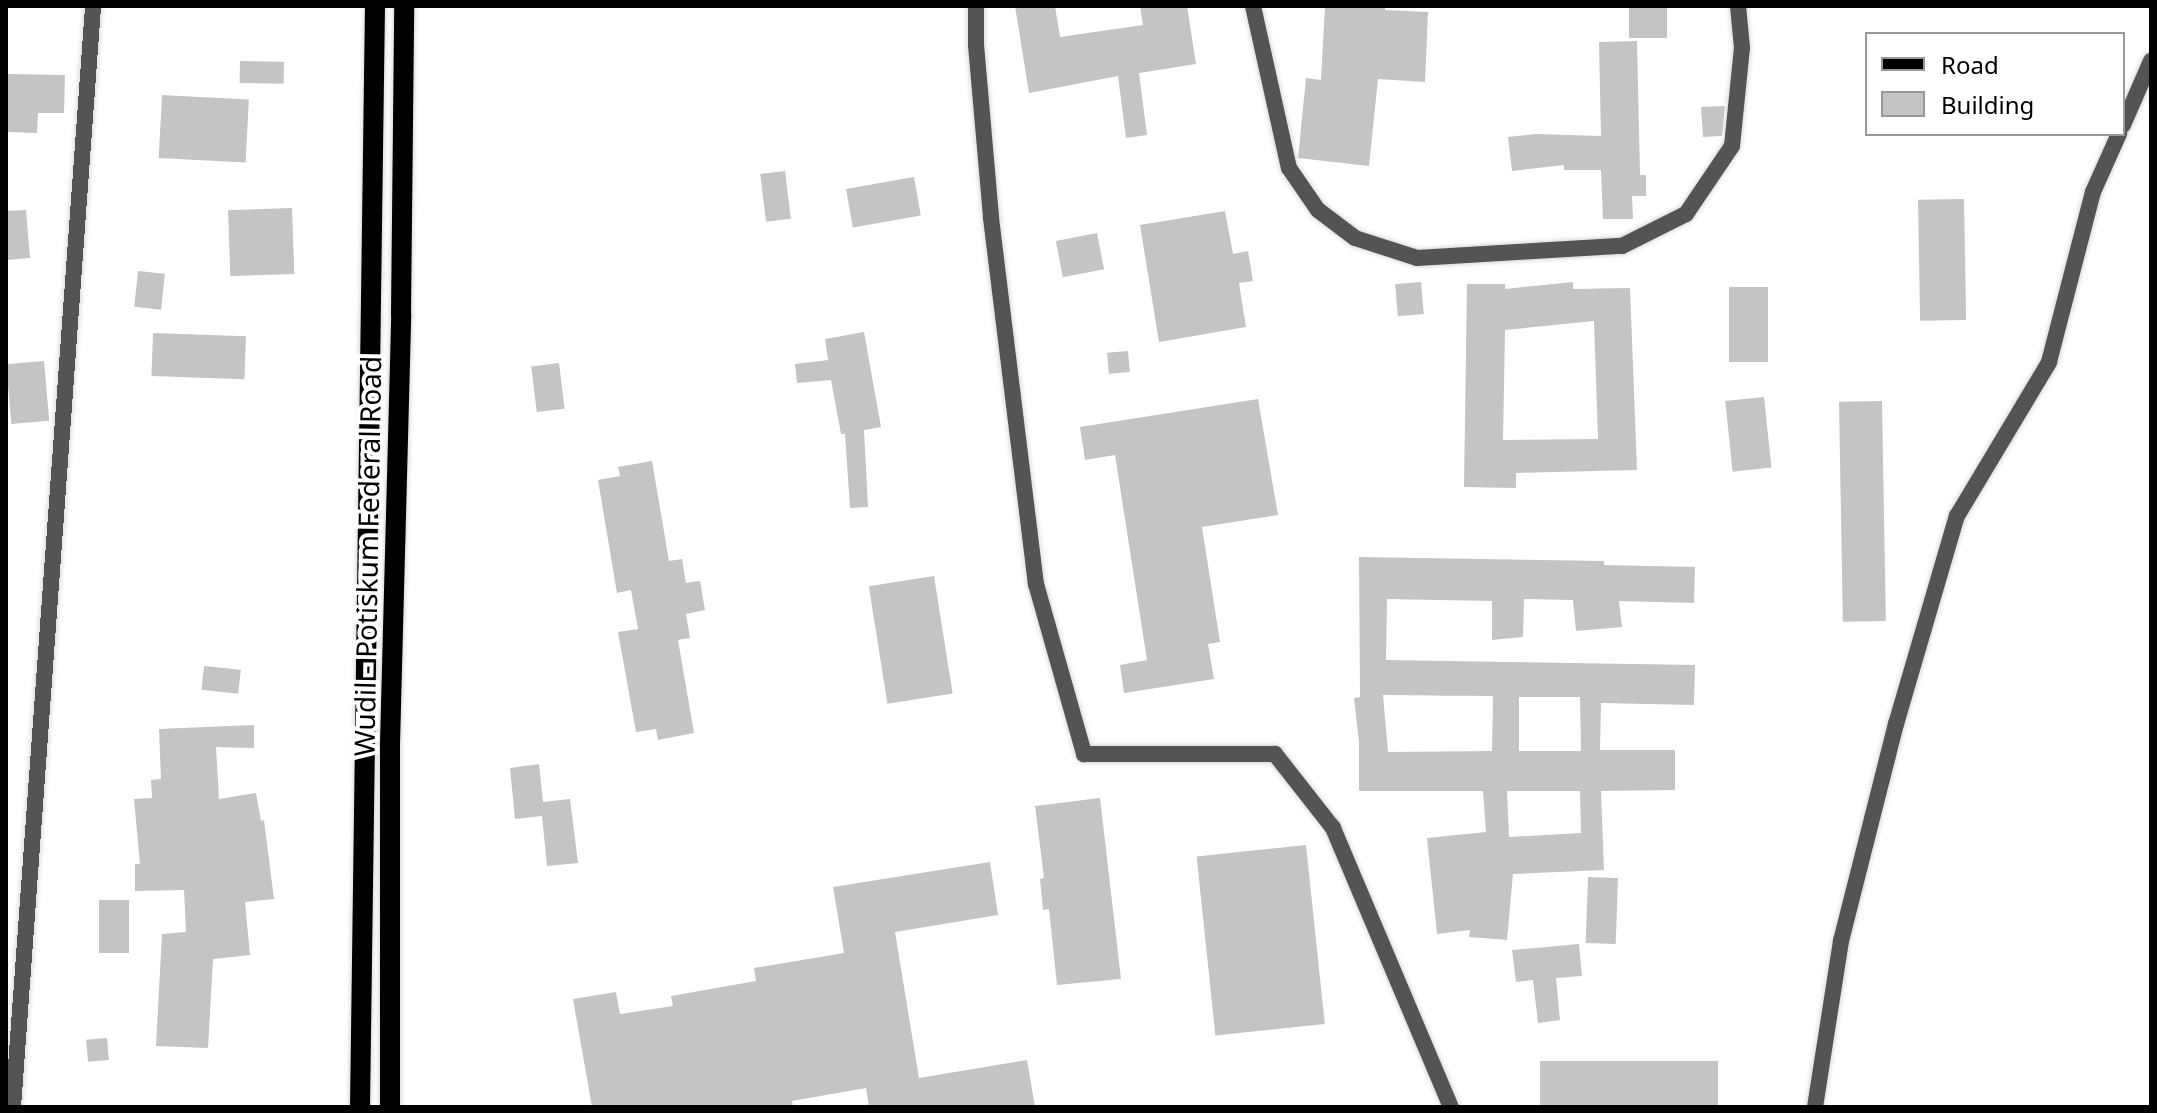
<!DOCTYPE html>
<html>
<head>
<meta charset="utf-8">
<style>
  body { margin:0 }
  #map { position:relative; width:2157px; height:1113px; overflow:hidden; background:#fff; font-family:"Noto Sans",sans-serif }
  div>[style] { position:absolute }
  .building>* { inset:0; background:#c4c4c4; transform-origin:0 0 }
  .roads { filter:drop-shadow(0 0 2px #dbdbdb) drop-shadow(0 0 2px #dbdbdb) }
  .street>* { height:16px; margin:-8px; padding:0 8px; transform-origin:8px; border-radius:8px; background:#545454 }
  .primary>* { height:20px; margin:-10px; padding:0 10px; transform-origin:10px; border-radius:10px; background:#000 }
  span { translate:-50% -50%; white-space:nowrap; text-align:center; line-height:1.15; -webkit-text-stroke:8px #fff; paint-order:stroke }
  .street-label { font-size:28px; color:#000 }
  .frame { position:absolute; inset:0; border:8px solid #000; pointer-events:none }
  .legend { position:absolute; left:1865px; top:32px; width:260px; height:104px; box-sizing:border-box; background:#fff; border:2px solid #999; margin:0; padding:10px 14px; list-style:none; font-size:24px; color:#000 }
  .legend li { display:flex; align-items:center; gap:16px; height:40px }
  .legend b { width:40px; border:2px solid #999 }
</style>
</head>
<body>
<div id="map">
  <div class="building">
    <i style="clip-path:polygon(1015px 6px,1055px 6px,1060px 37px,1143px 25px,1140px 6px,1187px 6px,1196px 64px,1139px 73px,1147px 135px,1126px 138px,1118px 76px,1029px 93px)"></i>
    <i style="clip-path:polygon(1325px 6px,1385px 6px,1385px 10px,1428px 12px,1425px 82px,1378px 79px,1369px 166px,1298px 158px,1306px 78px,1321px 80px)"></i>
    <i style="left:1629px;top:6px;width:38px;height:32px"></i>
    <i style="clip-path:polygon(1637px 41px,1640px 175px,1646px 175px,1646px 196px,1632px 196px,1633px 219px,1603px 219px,1601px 170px,1564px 170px,1564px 165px,1512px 171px,1508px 137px,1536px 134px,1601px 136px,1599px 42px)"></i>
    <i style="left:240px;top:61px;width:44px;height:22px;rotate:1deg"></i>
    <i style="clip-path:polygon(6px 74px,65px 75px,64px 113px,38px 113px,37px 133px,6px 132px)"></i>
    <i style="left:162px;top:95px;width:87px;height:63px;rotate:3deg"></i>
    <i style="clip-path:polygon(1725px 106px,1722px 136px,1703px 137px,1701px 107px)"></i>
    <i style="left:785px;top:171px;width:48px;height:25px;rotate:83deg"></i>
    <i style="left:914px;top:177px;width:39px;height:69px;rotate:80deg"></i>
    <i style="left:1964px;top:199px;width:121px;height:46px;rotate:89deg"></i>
    <i style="left:292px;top:208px;width:66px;height:64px;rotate:88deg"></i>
    <i style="clip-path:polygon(26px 210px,30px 258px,6px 260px,6px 211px)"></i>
    <i style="clip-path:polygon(1225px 211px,1233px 254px,1248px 251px,1253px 281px,1239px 283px,1246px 327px,1159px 342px,1140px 225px)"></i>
    <i style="left:1097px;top:233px;width:37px;height:42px;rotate:79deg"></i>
    <i style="left:138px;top:271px;width:27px;height:36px;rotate:6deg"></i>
    <i style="left:1421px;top:282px;width:32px;height:26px;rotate:85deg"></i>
    <i style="clip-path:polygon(evenodd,1573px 282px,1573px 289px,1630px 288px,1637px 470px,1516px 473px,1516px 488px,1464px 487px,1467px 284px,1505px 284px,1505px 289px,1573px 282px,1594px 321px,1598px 439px,1503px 440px,1505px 330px,1594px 321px)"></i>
    <i style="left:1729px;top:287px;width:39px;height:75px"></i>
    <i style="clip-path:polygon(864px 332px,881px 427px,864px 430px,868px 507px,850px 508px,845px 434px,841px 434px,831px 380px,797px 383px,795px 364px,828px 360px,825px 339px)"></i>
    <i style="left:153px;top:333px;width:93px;height:43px;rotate:2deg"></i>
    <i style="left:1128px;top:351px;width:21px;height:21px;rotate:85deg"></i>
    <i style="left:44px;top:361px;width:60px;height:38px;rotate:85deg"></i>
    <i style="left:559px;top:363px;width:46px;height:28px;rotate:83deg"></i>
    <i style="left:1764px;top:397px;width:71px;height:39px;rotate:84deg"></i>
    <i style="clip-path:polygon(1258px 399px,1278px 515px,1202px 527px,1220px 642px,1208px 644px,1214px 679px,1124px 693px,1120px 665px,1147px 660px,1115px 455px,1085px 460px,1080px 427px)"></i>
    <i style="left:1882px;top:401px;width:220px;height:43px;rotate:89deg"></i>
    <i style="clip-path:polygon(652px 461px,669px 561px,682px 559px,686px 583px,700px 581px,705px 610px,686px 614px,690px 638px,678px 640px,694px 733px,658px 740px,656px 729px,636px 732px,618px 632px,638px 629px,631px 590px,617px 593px,598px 480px,620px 476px,618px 467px)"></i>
    <i style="clip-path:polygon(evenodd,1359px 557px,1604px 561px,1604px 565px,1695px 567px,1694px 603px,1619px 601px,1622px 627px,1576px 631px,1573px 600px,1524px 599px,1523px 637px,1492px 640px,1492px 601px,1387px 599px,1386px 660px,1695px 665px,1694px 705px,1601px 703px,1600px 750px,1675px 750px,1675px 790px,1601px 791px,1604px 870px,1513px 874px,1507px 940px,1469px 937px,1470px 930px,1437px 934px,1427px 838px,1486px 832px,1483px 791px,1359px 791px,1359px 742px,1354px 698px,1360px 697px,1359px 557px,1383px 695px,1493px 696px,1492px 751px,1388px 752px,1383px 695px,1359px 557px,1519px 697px,1580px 697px,1581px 751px,1519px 751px,1519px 697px,1359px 557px,1507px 791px,1580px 791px,1581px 833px,1509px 837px,1507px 791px)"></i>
    <i style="left:934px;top:576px;width:119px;height:66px;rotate:81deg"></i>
    <i style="left:204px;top:666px;width:37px;height:24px;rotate:6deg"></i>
    <i style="clip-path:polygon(254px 725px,254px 748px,216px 747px,219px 799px,256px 793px,261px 821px,264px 820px,274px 899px,245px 902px,250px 955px,213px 959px,208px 1048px,156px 1046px,162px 934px,186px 932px,184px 890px,135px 891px,135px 864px,140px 864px,134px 799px,152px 798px,151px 780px,161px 779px,159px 729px)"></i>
    <i style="clip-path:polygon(539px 764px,543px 802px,570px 799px,578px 863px,547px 866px,542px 816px,515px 819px,510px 768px)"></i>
    <i style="clip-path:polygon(1100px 798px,1121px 979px,1057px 985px,1049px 909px,1043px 910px,1040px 879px,1044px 878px,1035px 806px)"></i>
    <i style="left:1306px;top:845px;width:180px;height:110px;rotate:84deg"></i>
    <i style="clip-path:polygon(990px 862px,998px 915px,895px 932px,919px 1078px,1027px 1060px,1035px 1107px,869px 1107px,866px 1088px,792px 1101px,793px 1107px,592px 1107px,573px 999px,616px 992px,620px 1014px,673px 1006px,671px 996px,756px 981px,754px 968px,844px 953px,833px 887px)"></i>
    <i style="left:1588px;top:877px;width:30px;height:66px;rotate:2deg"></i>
    <i style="left:99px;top:900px;width:30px;height:53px"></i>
    <i style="clip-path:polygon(1579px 944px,1582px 976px,1556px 978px,1560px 1020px,1538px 1023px,1533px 980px,1516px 982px,1512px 950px)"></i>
    <i style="left:107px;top:1038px;width:22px;height:21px;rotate:85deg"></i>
    <i style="left:1540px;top:1061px;width:178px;height:46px"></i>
  </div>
  <div class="roads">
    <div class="street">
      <i style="left:976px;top:6px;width:39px;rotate:90deg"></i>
      <i style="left:976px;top:45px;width:174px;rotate:85deg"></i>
      <i style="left:991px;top:218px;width:369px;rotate:83deg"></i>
      <i style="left:1036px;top:584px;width:177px;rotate:74.2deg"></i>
      <i style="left:1084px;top:754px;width:191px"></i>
      <i style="left:1275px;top:754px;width:94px;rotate:51.9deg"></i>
      <i style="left:1333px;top:828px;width:303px;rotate:67.1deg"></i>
      <i style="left:1253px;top:6px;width:166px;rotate:77.5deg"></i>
      <i style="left:1289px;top:168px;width:51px;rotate:55.4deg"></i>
      <i style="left:1318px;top:210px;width:46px;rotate:37.1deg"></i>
      <i style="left:1355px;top:238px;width:65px;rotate:17.9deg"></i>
      <i style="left:1417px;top:258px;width:205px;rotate:-3.4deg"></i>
      <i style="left:1622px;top:246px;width:72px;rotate:-26.6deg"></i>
      <i style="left:1686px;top:214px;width:82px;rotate:-55.9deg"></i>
      <i style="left:1732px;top:146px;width:99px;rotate:-84.2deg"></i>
      <i style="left:1742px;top:48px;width:42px;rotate:-95.4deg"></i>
      <i style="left:2123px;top:125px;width:70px;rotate:-66.4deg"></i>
      <i style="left:13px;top:1107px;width:1104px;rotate:-85.84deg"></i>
      <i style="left:1815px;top:1107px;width:168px;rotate:-81.1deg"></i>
      <i style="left:1841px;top:941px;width:224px;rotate:-75.8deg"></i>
      <i style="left:1896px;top:724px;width:217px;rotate:-73.7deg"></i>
      <i style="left:1957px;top:516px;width:179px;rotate:-59.1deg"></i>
      <i style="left:2049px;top:362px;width:176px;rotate:-75.5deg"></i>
      <i style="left:2093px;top:192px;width:64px;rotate:-65.9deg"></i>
    </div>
    <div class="primary">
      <i style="left:360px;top:1107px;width:1101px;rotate:-89.22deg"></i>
      <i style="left:390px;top:1107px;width:363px;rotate:-90deg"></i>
      <i style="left:390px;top:744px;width:430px;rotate:-88.5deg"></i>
      <i style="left:401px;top:314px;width:308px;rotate:-89.4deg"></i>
    </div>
  </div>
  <div class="street-label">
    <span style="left:367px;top:556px;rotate:-89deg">Wudil - Potiskum Federal Road</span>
  </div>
  <div class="frame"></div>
  <ul class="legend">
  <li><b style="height:10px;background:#000"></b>Road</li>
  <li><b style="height:22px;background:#c4c4c4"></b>Building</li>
  </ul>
</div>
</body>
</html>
